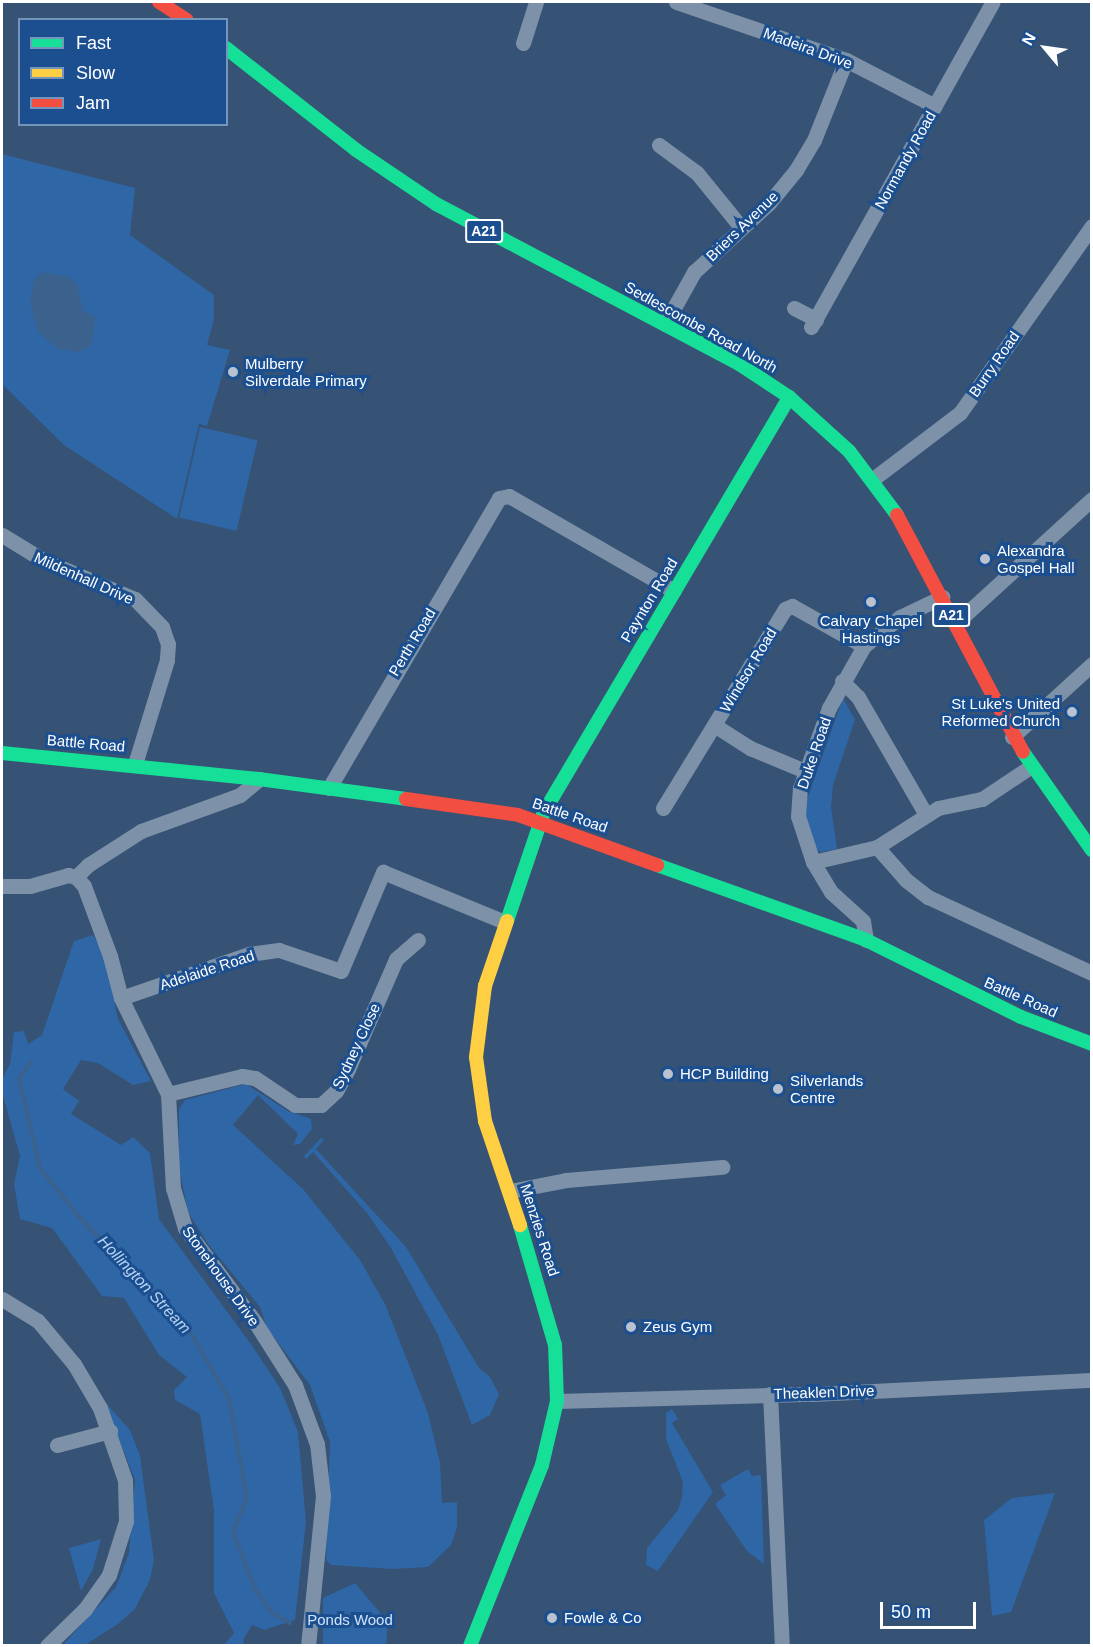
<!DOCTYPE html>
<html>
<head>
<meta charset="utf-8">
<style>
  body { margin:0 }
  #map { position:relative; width:1093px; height:1647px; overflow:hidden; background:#365274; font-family:Arial,sans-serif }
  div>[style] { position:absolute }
  .green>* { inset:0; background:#2f66a5; transform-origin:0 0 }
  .water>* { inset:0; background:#3b618d }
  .stream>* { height:4px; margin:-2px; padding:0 2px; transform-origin:2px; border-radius:2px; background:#3b618d }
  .street>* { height:15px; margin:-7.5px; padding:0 7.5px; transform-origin:7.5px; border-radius:7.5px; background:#7d92a8 }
  .fast>* { height:14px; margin:-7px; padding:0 7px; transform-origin:7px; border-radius:7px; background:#16e098 }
  .slow>* { height:14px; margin:-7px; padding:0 7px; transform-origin:7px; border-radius:7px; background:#ffcf43 }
  .jam>* { height:14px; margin:-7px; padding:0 7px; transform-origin:7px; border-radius:7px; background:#f24e42 }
  .dots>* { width:16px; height:16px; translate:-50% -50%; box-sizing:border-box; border:3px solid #1b4f8f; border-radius:50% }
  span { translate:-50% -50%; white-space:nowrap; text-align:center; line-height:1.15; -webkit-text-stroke:6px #1b4f8f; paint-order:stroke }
  .shield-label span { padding:2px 4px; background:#1b4f8f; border:2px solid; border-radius:4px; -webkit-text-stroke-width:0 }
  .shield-label { font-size:14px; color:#fff; font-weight:700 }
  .street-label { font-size:15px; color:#fff }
  .poi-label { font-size:15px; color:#fff }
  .left { translate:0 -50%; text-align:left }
  .right { translate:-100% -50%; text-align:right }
  .park-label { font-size:15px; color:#cfe3fa }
  .water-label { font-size:16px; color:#b5d3f5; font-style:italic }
  .frame { position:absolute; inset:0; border:3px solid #fff; pointer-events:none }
  .legend { position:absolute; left:18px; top:18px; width:210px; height:108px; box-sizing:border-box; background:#1b4f8f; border:2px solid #7695bc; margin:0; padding:8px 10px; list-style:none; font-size:18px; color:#fff }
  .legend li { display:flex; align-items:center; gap:12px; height:30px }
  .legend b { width:30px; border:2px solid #7695bc }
  .north { position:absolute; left:1015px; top:18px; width:60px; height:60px; -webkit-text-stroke:4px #1b4f8f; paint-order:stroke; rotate:299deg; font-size:16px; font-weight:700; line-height:24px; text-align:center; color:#fff }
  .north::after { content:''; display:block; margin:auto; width:21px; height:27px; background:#fff; clip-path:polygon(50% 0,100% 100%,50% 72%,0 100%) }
  .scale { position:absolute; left:880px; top:1602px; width:96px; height:27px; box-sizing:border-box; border:3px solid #fff; border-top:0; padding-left:8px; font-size:18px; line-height:21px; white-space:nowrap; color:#fff; -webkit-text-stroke:4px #1b4f8f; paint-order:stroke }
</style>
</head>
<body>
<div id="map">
  <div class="green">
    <i style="clip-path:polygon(2px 154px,135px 188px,130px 235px,214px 295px,214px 319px,207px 345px,230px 350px,207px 426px,199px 424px,177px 519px,64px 445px,2px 384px)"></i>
    <i style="left:200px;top:427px;width:59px;height:93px;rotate:13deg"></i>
    <i style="clip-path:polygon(843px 698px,855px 720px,833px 785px,831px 807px,837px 849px,821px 852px,815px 849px,806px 825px,806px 802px)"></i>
    <i style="clip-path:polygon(93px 935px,104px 953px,118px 1019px,151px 1081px,133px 1085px,98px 1063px,81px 1060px,63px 1089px,79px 1101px,71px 1114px,121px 1145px,133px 1137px,150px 1153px,159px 1219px,253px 1347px,280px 1388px,298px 1432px,306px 1522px,295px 1620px,264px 1630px,252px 1625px,244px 1638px,243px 1645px,224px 1645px,234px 1633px,214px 1593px,214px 1511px,200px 1414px,175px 1400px,174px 1390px,187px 1377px,159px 1355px,124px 1298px,102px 1296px,52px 1228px,20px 1219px,14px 1184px,20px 1156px,2px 1092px,2px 1079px,10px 1064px,14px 1032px,24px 1031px,28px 1044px,42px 1035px,74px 941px)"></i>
    <i style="clip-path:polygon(246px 1084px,288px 1111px,311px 1119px,312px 1129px,300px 1144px,293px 1145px,298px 1134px,258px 1095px,233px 1125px,303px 1189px,360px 1260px,385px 1304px,428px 1413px,440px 1463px,442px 1503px,457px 1502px,457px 1527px,451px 1545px,428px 1567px,393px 1569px,331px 1565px,326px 1560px,330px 1442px,310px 1385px,267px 1328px,260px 1307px,208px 1244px,188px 1212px,179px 1168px,179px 1109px,185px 1100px)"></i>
    <i style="clip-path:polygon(321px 1138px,324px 1140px,316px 1149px,406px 1247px,479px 1368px,490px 1377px,499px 1394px,490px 1415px,472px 1425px,438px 1335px,391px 1248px,367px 1213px,313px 1152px,306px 1159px,304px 1156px)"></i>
    <i style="clip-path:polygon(105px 1402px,130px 1430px,140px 1456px,154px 1560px,150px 1580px,135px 1609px,118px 1624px,85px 1645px,62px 1646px,116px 1587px,129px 1553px,135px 1480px)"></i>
    <i style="clip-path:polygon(672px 1409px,678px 1419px,672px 1423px,713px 1492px,658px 1571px,646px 1565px,647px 1548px,678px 1510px,682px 1497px,683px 1482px,666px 1439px,666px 1413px)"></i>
    <i style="clip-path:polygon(748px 1469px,752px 1476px,761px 1475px,764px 1564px,747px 1551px,715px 1504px,726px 1495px,720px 1485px)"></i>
    <i style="clip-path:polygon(1055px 1493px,1011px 1612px,992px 1616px,984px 1520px,1012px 1498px)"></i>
    <i style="clip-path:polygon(101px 1539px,93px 1569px,81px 1591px,69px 1548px)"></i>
    <i style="clip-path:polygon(355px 1583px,388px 1622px,386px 1645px,323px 1645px,323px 1598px)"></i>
  </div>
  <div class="water">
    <i style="clip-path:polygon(43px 272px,68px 277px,77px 284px,83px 311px,95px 317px,92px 345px,79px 352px,58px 349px,37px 331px,30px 302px,34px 279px)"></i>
  </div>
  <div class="stream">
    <i style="left:31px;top:1062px;width:20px;rotate:127deg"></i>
    <i style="left:19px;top:1078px;width:92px;rotate:76.9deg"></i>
    <i style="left:40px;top:1168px;width:64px;rotate:51.3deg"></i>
    <i style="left:80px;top:1218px;width:158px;rotate:46deg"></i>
    <i style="left:190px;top:1332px;width:78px;rotate:59.8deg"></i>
    <i style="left:229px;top:1399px;width:101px;rotate:79.7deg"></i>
    <i style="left:247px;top:1498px;width:37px;rotate:112deg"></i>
    <i style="left:233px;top:1532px;width:61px;rotate:68.9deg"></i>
    <i style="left:255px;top:1589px;width:28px;rotate:55deg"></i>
    <i style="left:271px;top:1612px;width:22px;rotate:30deg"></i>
  </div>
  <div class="street">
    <i style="left:676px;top:2px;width:180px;rotate:18.8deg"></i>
    <i style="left:846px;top:60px;width:100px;rotate:27.3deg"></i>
    <i style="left:523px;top:43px;width:43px;rotate:-72.4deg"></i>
    <i style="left:659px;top:145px;width:47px;rotate:36.4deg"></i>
    <i style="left:697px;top:173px;width:68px;rotate:50.9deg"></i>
    <i style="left:794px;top:308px;width:25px;rotate:27deg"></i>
    <i style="left:665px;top:324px;width:60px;rotate:-60.9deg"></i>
    <i style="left:694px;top:272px;width:102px;rotate:-42.6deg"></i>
    <i style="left:769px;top:203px;width:43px;rotate:-50.7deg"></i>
    <i style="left:796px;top:170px;width:35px;rotate:-59deg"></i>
    <i style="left:814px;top:140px;width:86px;rotate:-68.2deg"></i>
    <i style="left:811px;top:327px;width:372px;rotate:-60.8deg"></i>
    <i style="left:873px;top:479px;width:109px;rotate:-37.2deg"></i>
    <i style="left:960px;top:413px;width:229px;rotate:-54.8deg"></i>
    <i style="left:2px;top:535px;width:48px;rotate:31.4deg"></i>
    <i style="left:43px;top:560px;width:100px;rotate:23deg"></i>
    <i style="left:135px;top:599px;width:39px;rotate:46deg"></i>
    <i style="left:162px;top:627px;width:18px;rotate:71deg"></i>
    <i style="left:168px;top:644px;width:16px;rotate:94deg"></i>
    <i style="left:167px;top:660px;width:109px;rotate:107.1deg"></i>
    <i style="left:956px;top:623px;width:184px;rotate:-42.4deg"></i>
    <i style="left:842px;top:681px;width:23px;rotate:45deg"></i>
    <i style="left:858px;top:697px;width:136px;rotate:60deg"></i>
    <i style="left:714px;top:725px;width:43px;rotate:32.6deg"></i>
    <i style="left:750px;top:748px;width:60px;rotate:22.7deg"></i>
    <i style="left:1012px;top:737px;width:108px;rotate:-42.4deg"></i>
    <i style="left:329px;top:788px;width:336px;rotate:-59.6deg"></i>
    <i style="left:499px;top:498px;width:10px;rotate:-11deg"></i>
    <i style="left:509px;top:496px;width:190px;rotate:29.9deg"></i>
    <i style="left:663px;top:808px;width:233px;rotate:-58.5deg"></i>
    <i style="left:785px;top:609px;width:8px;rotate:-23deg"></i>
    <i style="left:792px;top:606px;width:82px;rotate:29.1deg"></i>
    <i style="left:877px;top:847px;width:44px;rotate:48.7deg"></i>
    <i style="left:906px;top:880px;width:28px;rotate:38deg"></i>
    <i style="left:928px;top:897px;width:181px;rotate:24.9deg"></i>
    <i style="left:813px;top:862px;width:66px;rotate:-13.2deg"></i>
    <i style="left:877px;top:847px;width:72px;rotate:-32.6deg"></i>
    <i style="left:938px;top:808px;width:45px;rotate:-11.6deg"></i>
    <i style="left:982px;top:799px;width:58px;rotate:-33.7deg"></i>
    <i style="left:76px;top:877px;width:12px;rotate:48deg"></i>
    <i style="left:84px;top:886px;width:75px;rotate:69.6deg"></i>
    <i style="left:110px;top:956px;width:43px;rotate:75.3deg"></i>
    <i style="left:121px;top:998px;width:107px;rotate:63.9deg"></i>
    <i style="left:168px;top:1094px;width:94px;rotate:87deg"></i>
    <i style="left:173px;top:1188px;width:42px;rotate:73.3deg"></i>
    <i style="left:185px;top:1228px;width:117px;rotate:53.3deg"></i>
    <i style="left:255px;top:1322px;width:75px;rotate:57.6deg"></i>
    <i style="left:295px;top:1385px;width:63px;rotate:69.6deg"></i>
    <i style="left:317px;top:1444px;width:52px;rotate:83.4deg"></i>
    <i style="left:323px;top:1496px;width:151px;rotate:95.7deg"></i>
    <i style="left:76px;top:877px;width:17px;rotate:-45deg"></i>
    <i style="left:88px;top:865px;width:63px;rotate:-32.7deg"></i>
    <i style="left:141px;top:831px;width:105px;rotate:-20deg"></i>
    <i style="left:240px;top:795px;width:25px;rotate:-40deg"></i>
    <i style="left:2px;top:886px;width:28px"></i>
    <i style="left:30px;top:886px;width:40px;rotate:-16deg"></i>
    <i style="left:68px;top:875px;width:8px;rotate:14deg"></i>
    <i style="left:866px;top:940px;width:19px;rotate:-99deg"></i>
    <i style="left:863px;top:921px;width:43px;rotate:-137.8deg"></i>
    <i style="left:831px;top:892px;width:35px;rotate:-121deg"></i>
    <i style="left:813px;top:862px;width:48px;rotate:-108.1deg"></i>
    <i style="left:798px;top:816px;width:28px;rotate:-86deg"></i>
    <i style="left:800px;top:788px;width:85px;rotate:-70.1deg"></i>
    <i style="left:829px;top:708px;width:71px;rotate:-60.6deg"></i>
    <i style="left:864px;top:646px;width:46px;rotate:-38.9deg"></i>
    <i style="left:900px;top:617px;width:47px;rotate:-25.5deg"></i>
    <i style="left:121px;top:998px;width:135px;rotate:-19deg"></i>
    <i style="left:249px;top:954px;width:30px;rotate:-8deg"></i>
    <i style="left:279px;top:950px;width:65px;rotate:18.7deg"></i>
    <i style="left:341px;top:971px;width:108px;rotate:-67deg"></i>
    <i style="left:383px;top:872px;width:132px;rotate:22.3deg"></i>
    <i style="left:168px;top:1094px;width:76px;rotate:-13.7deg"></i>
    <i style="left:242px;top:1076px;width:13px;rotate:9deg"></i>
    <i style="left:255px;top:1078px;width:48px;rotate:34deg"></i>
    <i style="left:295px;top:1105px;width:26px"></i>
    <i style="left:321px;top:1105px;width:21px;rotate:-43deg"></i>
    <i style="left:336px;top:1091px;width:25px;rotate:-61deg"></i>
    <i style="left:348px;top:1069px;width:120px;rotate:-66.4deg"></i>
    <i style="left:396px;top:959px;width:29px;rotate:-41deg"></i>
    <i style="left:510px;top:1191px;width:57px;rotate:-11.1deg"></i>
    <i style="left:566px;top:1180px;width:157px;rotate:-4.8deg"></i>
    <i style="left:2px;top:1299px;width:42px;rotate:31.4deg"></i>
    <i style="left:38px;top:1321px;width:56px;rotate:50.1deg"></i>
    <i style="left:74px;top:1364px;width:51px;rotate:59.4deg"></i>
    <i style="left:100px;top:1408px;width:76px;rotate:70.9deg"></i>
    <i style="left:125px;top:1480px;width:41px;rotate:88.6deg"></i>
    <i style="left:126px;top:1521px;width:57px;rotate:107.5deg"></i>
    <i style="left:109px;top:1575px;width:42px;rotate:125.2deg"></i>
    <i style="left:85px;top:1609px;width:53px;rotate:135.8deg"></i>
    <i style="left:770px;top:1394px;width:252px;rotate:87.3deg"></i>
    <i style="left:557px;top:1401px;width:256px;rotate:-1.6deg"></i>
    <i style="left:813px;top:1394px;width:279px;rotate:-2.9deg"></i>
    <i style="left:57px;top:1445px;width:55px;rotate:-14.8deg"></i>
  </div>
  <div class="fast">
    <i style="left:226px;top:48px;width:165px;rotate:38.1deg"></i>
    <i style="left:356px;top:150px;width:97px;rotate:34deg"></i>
    <i style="left:436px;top:204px;width:343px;rotate:27.8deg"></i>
    <i style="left:739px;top:364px;width:60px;rotate:33.4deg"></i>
    <i style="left:789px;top:397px;width:81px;rotate:42deg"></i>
    <i style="left:849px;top:451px;width:80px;rotate:53.1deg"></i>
    <i style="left:1023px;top:752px;width:120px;rotate:54.9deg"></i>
    <i style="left:2px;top:753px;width:258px;rotate:5.8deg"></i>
    <i style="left:259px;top:779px;width:148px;rotate:7.7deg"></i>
    <i style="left:657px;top:865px;width:222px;rotate:19.7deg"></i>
    <i style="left:866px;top:940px;width:173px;rotate:26.4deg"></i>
    <i style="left:1021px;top:1017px;width:76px;rotate:20.8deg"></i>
    <i style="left:507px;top:921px;width:115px;rotate:-71.3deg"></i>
    <i style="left:544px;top:812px;width:482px;rotate:-59.4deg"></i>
    <i style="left:470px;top:1646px;width:195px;rotate:-68.3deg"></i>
    <i style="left:542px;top:1465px;width:66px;rotate:-76.8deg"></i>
    <i style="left:557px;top:1401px;width:56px;rotate:-92deg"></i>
    <i style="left:555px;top:1345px;width:125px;rotate:-106.3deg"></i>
  </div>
  <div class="slow">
    <i style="left:507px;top:921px;width:69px;rotate:108.7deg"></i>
    <i style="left:485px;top:986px;width:72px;rotate:97.2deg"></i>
    <i style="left:476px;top:1057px;width:65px;rotate:82deg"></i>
    <i style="left:485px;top:1121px;width:110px;rotate:71.4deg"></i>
  </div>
  <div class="jam">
    <i style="left:159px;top:2px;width:33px;rotate:33deg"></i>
    <i style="left:897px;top:515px;width:268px;rotate:62deg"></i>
    <i style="left:406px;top:799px;width:113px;rotate:8.1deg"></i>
    <i style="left:518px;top:815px;width:148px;rotate:19.8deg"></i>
  </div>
  <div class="dots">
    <i style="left:233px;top:372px;background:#b9c2ce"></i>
    <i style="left:985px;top:559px;background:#b9c2ce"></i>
    <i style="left:871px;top:602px;background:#b9c2ce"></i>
    <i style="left:1072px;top:712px;background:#b9c2ce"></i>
    <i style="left:668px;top:1074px;background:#b9c2ce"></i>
    <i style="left:778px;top:1089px;background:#b9c2ce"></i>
    <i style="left:631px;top:1327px;background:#b9c2ce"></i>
    <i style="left:552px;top:1618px;background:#b9c2ce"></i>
  </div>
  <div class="shield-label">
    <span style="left:484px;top:231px">A21</span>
    <span style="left:951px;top:615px">A21</span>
  </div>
  <div class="street-label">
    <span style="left:808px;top:48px;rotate:20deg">Madeira Drive</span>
    <span style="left:905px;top:160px;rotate:-61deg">Normandy Road</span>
    <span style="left:742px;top:226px;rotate:-44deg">Briers Avenue</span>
    <span style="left:701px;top:327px;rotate:29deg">Sedlescombe Road North</span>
    <span style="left:994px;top:364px;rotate:-55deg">Burry Road</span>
    <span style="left:84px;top:578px;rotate:24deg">Mildenhall Drive</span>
    <span style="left:649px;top:600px;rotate:-59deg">Paynton Road</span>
    <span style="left:412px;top:642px;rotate:-59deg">Perth Road</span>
    <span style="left:748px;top:670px;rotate:-59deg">Windsor Road</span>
    <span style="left:86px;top:743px;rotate:5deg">Battle Road</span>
    <span style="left:814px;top:753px;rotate:-71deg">Duke Road</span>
    <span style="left:570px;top:815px;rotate:19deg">Battle Road</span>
    <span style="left:207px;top:970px;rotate:-18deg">Adelaide Road</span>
    <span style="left:1021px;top:997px;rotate:24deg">Battle Road</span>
    <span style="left:356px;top:1046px;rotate:-65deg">Sydney Close</span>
    <span style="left:540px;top:1230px;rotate:72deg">Menzies Road</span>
    <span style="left:221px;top:1276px;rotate:54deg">Stonehouse Drive</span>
    <span style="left:824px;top:1392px;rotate:-2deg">Theaklen Drive</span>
  </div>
  <div class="poi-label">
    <span class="left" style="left:245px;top:372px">Mulberry<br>Silverdale Primary</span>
    <span class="left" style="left:997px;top:559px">Alexandra<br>Gospel Hall</span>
    <span style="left:871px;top:629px">Calvary Chapel<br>Hastings</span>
    <span class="right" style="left:1060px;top:712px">St Luke's United<br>Reformed Church</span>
    <span class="left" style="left:680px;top:1074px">HCP Building</span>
    <span class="left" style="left:790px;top:1089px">Silverlands<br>Centre</span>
    <span class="left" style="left:643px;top:1327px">Zeus Gym</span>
    <span class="left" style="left:564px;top:1618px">Fowle &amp; Co</span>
  </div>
  <div class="park-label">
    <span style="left:350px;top:1620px">Ponds Wood</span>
  </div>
  <div class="water-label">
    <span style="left:144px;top:1285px;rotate:47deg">Hollington Stream</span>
  </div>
  <div class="frame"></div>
  <ul class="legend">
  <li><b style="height:8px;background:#16e098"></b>Fast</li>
  <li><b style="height:8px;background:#ffcf43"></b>Slow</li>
  <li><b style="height:8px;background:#f24e42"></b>Jam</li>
  </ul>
  <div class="north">N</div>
  <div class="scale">50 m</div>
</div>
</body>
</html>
